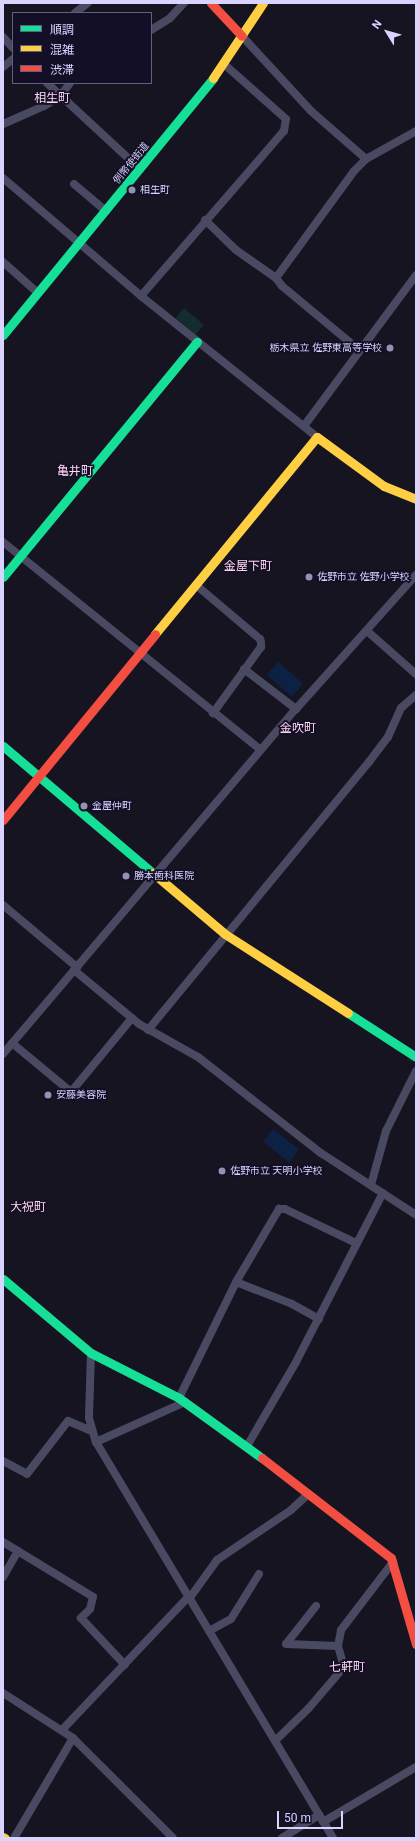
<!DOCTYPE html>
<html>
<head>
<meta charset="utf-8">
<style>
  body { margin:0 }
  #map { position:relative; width:419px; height:1841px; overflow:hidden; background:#161421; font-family:Roboto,"Noto Sans JP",sans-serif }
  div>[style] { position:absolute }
  .green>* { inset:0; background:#132c2d; transform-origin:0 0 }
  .water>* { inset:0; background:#0d2144; transform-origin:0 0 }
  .street>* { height:8px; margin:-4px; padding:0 4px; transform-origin:4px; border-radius:4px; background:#4a4962 }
  .fast>* { height:9px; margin:-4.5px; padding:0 4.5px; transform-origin:4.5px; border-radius:4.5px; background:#16e098 }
  .slow>* { height:9px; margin:-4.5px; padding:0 4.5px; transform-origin:4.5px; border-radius:4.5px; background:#ffcf43 }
  .jam>* { height:9px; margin:-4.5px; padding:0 4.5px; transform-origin:4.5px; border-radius:4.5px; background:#f24e42 }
  .dots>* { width:11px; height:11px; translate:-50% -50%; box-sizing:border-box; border:2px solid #130f26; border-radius:50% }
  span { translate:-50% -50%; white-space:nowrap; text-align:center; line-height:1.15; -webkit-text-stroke:3.5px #130f26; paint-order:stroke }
  .street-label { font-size:10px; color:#d9d4ff }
  .poi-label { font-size:10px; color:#d9d4ff }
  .left { translate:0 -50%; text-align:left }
  .right { translate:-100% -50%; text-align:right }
  .quarter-label { font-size:12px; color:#ffd6f0 }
  .frame { position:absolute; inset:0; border:4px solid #d9d4ff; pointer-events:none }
  .legend { position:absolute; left:12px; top:12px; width:140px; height:72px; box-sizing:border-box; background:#130f26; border:1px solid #625e7d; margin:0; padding:5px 7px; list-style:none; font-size:12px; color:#d9d4ff }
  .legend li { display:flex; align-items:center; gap:8px; height:20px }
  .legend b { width:20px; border:1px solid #625e7d }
  .north { position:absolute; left:367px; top:12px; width:40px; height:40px; -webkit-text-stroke:3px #130f26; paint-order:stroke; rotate:307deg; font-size:11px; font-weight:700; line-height:16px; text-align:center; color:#d9d4ff }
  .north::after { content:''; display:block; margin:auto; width:14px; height:18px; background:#d9d4ff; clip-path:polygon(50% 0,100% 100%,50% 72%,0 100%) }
  .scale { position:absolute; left:277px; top:1811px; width:66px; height:18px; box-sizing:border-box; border:2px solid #d9d4ff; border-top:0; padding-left:5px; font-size:12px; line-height:14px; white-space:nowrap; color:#d9d4ff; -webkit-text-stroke:3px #130f26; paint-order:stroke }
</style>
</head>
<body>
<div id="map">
  <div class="green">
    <i style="left:184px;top:308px;width:26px;height:13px;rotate:40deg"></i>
  </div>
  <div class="water">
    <i style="left:278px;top:662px;width:33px;height:17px;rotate:41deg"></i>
    <i style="left:273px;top:1129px;width:33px;height:16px;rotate:38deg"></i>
  </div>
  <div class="street">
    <i style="left:75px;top:13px;width:16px;rotate:-38deg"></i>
    <i style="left:151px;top:30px;width:22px;rotate:-32deg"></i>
    <i style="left:170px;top:18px;width:21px;rotate:-47deg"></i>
    <i style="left:242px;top:36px;width:102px;rotate:47.4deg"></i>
    <i style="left:311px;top:111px;width:73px;rotate:41.1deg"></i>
    <i style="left:3px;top:37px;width:15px;rotate:48deg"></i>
    <i style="left:3px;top:67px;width:13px;rotate:-39deg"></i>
    <i style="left:47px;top:83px;width:127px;rotate:42.8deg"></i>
    <i style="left:3px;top:124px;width:45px;rotate:-23.7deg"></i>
    <i style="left:44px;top:106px;width:19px;rotate:-32deg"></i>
    <i style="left:60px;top:96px;width:16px;rotate:-52deg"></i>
    <i style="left:3px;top:178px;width:182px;rotate:40.5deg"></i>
    <i style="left:141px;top:296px;width:226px;rotate:38.7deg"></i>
    <i style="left:74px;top:184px;width:42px;rotate:40.2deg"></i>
    <i style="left:205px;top:220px;width:43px;rotate:44.1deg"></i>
    <i style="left:236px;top:250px;width:49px;rotate:35deg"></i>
    <i style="left:276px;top:278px;width:10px;rotate:53deg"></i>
    <i style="left:282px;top:286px;width:100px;rotate:39.7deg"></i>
    <i style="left:3px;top:262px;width:47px;rotate:41.5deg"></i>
    <i style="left:276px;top:278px;width:132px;rotate:-53.9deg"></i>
    <i style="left:354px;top:171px;width:17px;rotate:-45deg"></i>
    <i style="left:366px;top:159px;width:57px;rotate:-29.2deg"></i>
    <i style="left:141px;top:296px;width:218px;rotate:-49.1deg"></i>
    <i style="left:284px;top:131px;width:12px;rotate:-81deg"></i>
    <i style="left:286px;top:119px;width:83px;rotate:-138.4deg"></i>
    <i style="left:304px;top:426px;width:188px;rotate:-53.4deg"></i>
    <i style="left:3px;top:542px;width:331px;rotate:38.9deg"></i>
    <i style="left:196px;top:585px;width:84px;rotate:40.2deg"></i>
    <i style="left:260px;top:639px;width:4px;rotate:76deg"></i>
    <i style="left:261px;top:643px;width:4px;rotate:90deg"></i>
    <i style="left:261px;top:647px;width:82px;rotate:126deg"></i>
    <i style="left:367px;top:631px;width:65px;rotate:41.3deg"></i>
    <i style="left:244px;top:669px;width:66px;rotate:37.6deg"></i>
    <i style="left:3px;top:905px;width:97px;rotate:40deg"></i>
    <i style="left:74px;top:970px;width:85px;rotate:39.7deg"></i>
    <i style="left:139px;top:1024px;width:68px;rotate:29.2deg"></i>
    <i style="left:198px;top:1057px;width:156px;rotate:38deg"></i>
    <i style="left:321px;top:1153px;width:113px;rotate:33.1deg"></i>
    <i style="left:148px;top:1030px;width:347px;rotate:-50.5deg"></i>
    <i style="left:369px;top:762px;width:31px;rotate:-53deg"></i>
    <i style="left:388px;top:737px;width:32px;rotate:-66deg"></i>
    <i style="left:401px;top:708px;width:20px;rotate:-41deg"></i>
    <i style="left:12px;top:1043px;width:77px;rotate:39.7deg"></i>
    <i style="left:71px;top:1092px;width:96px;rotate:-50.5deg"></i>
    <i style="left:3px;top:1054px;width:453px;rotate:-49.7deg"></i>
    <i style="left:296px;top:709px;width:180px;rotate:-48.2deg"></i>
    <i style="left:371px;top:1185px;width:56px;rotate:-74.5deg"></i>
    <i style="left:386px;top:1131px;width:67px;rotate:-63.4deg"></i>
    <i style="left:236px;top:1282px;width:60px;rotate:21.4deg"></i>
    <i style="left:292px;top:1304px;width:31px;rotate:29deg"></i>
    <i style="left:91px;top:1353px;width:65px;rotate:91.8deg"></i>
    <i style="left:89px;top:1418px;width:25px;rotate:74deg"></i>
    <i style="left:96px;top:1442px;width:462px;rotate:59.1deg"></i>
    <i style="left:179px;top:1398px;width:129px;rotate:-63.8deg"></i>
    <i style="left:236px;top:1282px;width:85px;rotate:-59.5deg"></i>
    <i style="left:279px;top:1209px;width:6px"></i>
    <i style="left:285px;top:1209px;width:79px;rotate:25.6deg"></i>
    <i style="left:96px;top:1442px;width:98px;rotate:-24.2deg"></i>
    <i style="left:247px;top:1446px;width:97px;rotate:-59.7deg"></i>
    <i style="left:296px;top:1362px;width:190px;rotate:-62.8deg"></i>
    <i style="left:3px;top:1461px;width:27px;rotate:28deg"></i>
    <i style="left:27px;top:1474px;width:67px;rotate:-52.3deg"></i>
    <i style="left:68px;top:1421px;width:25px;rotate:23deg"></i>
    <i style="left:3px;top:1542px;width:105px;rotate:31.4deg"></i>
    <i style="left:93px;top:1597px;width:12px;rotate:104deg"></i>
    <i style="left:90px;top:1609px;width:13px;rotate:135deg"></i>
    <i style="left:81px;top:1618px;width:64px;rotate:46.9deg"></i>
    <i style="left:3px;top:1577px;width:30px;rotate:-60deg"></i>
    <i style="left:189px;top:1599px;width:48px;rotate:-54.3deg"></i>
    <i style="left:217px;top:1560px;width:89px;rotate:-34deg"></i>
    <i style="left:291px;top:1510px;width:22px;rotate:-43deg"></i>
    <i style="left:316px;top:1606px;width:48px;rotate:128.3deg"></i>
    <i style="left:286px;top:1644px;width:52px;rotate:2.2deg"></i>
    <i style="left:209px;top:1631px;width:25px;rotate:-29deg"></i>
    <i style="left:231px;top:1619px;width:53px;rotate:-58.1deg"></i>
    <i style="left:3px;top:1693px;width:83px;rotate:32.7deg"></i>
    <i style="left:73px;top:1738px;width:116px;rotate:120.5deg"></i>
    <i style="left:62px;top:1730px;width:183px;rotate:-46.5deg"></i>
    <i style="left:73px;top:1738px;width:141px;rotate:45deg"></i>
    <i style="left:276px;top:1740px;width:45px;rotate:-44.1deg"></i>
    <i style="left:308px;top:1709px;width:55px;rotate:-49.4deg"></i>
    <i style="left:344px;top:1667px;width:22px;rotate:-106deg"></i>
    <i style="left:338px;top:1646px;width:16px;rotate:-79deg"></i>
    <i style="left:341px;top:1630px;width:86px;rotate:-52.6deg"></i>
    <i style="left:323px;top:1822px;width:108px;rotate:-30.6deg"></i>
    <i style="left:282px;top:1838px;width:44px;rotate:-31.9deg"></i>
  </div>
  <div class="fast">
    <i style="left:3px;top:335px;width:332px;rotate:-50.7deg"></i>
    <i style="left:3px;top:577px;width:305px;rotate:-50.5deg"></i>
    <i style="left:3px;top:746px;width:197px;rotate:40.3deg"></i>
    <i style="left:348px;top:1013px;width:81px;rotate:32.9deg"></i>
    <i style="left:3px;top:1279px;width:115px;rotate:40.1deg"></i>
    <i style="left:91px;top:1353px;width:99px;rotate:27.1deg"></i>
    <i style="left:179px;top:1398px;width:102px;rotate:35.9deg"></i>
  </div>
  <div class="slow">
    <i style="left:213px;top:78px;width:90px;rotate:-56.3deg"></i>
    <i style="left:155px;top:634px;width:255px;rotate:-50.6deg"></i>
    <i style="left:317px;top:437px;width:83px;rotate:36.2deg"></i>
    <i style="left:384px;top:486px;width:35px;rotate:22deg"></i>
    <i style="left:153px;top:873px;width:94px;rotate:40.3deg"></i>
    <i style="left:225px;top:934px;width:146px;rotate:32.7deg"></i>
    <i style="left:3px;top:1837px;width:2px;rotate:27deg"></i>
  </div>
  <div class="jam">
    <i style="left:211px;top:3px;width:45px;rotate:46.8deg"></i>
    <i style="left:3px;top:820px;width:240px;rotate:-50.7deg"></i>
    <i style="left:262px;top:1458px;width:163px;rotate:37.8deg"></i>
    <i style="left:391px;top:1558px;width:90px;rotate:73.8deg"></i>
  </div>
  <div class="dots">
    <i style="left:132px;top:190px;background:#9591b1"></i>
    <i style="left:390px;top:348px;background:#9591b1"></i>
    <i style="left:309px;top:577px;background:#9591b1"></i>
    <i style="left:84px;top:806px;background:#9591b1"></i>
    <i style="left:126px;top:876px;background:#9591b1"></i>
    <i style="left:48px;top:1095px;background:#9591b1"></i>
    <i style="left:222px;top:1171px;background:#9591b1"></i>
  </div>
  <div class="street-label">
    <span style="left:131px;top:163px;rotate:-51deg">例幣使街道</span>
  </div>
  <div class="poi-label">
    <span class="left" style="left:140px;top:190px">相生町</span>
    <span class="right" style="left:382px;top:348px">栃木県立 佐野東高等学校</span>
    <span class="left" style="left:317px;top:577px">佐野市立 佐野小学校</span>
    <span class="left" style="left:92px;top:806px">金屋仲町</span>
    <span class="left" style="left:134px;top:876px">勝本歯科医院</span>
    <span class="left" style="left:56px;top:1095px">安藤美容院</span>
    <span class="left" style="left:230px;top:1171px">佐野市立 天明小学校</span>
  </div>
  <div class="quarter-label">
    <span style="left:52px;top:99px">相生町</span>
    <span style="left:75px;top:472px">亀井町</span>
    <span style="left:248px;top:567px">金屋下町</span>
    <span style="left:298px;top:729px">金吹町</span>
    <span style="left:28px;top:1208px">大祝町</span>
    <span style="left:347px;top:1668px">七軒町</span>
  </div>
  <div class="frame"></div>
  <ul class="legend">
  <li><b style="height:5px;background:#16e098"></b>順調</li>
  <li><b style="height:5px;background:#ffcf43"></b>混雑</li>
  <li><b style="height:5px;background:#f24e42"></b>渋滞</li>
  </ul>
  <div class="north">N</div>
  <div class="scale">50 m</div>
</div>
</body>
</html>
